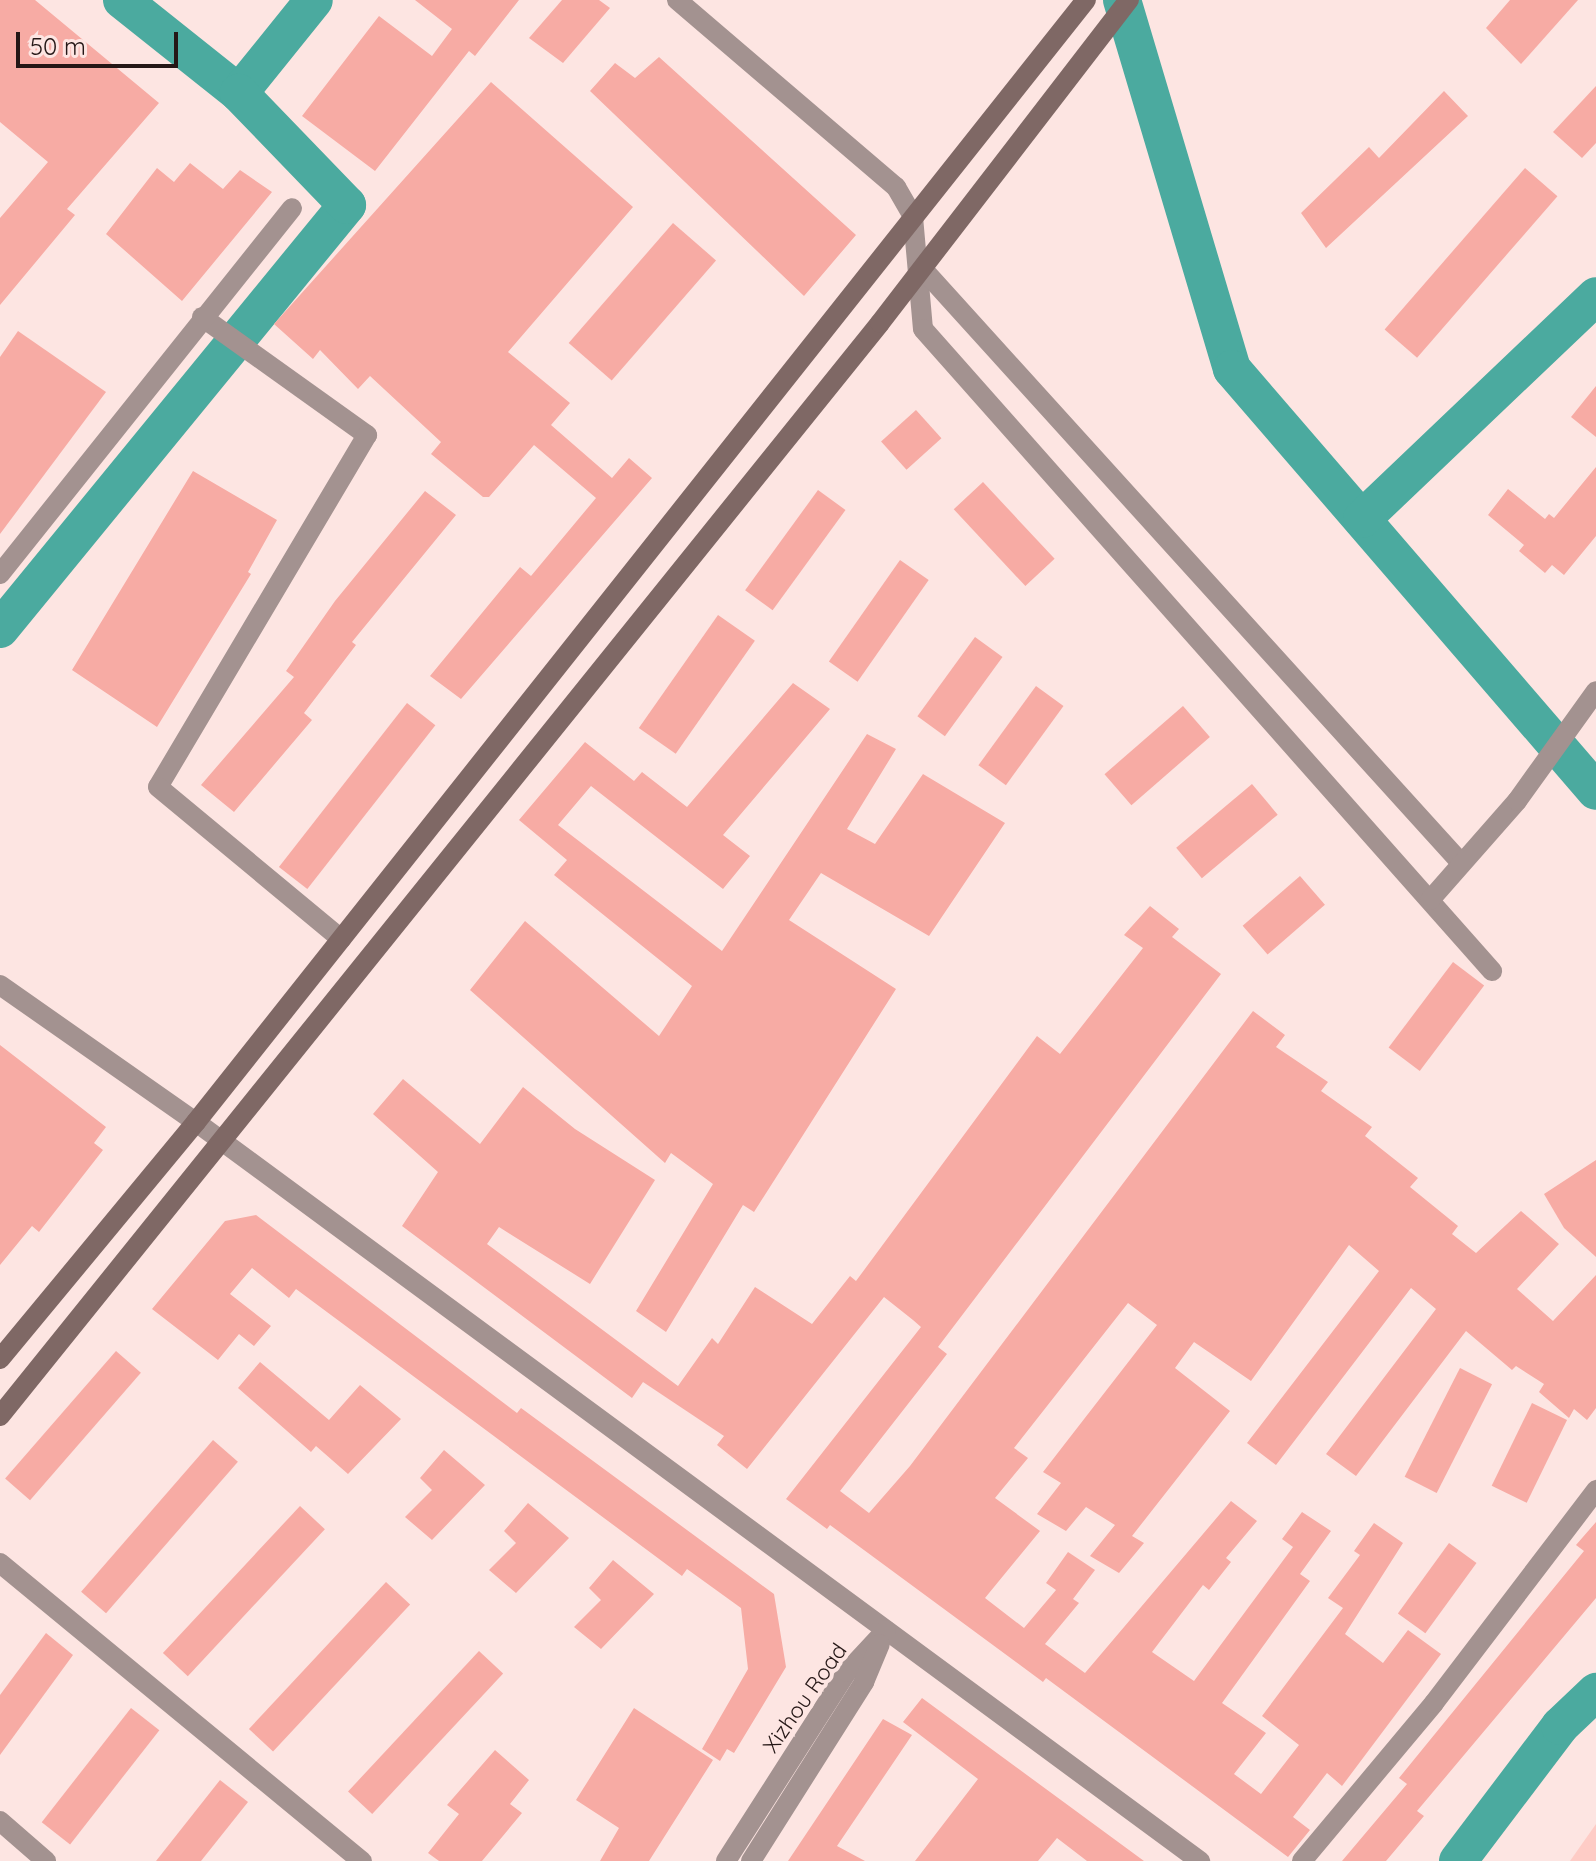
<!DOCTYPE html>
<html>
<head>
<meta charset="utf-8">
<style>
  body { margin:0 }
  #map { position:relative; width:1596px; height:1861px; overflow:hidden; background:#fde5e2; font-family:Quicksand,sans-serif }
  div>[style] { position:absolute }
  .green>* { inset:0; background:#feccc6 }
  .river>* { height:38px; margin:-19px; padding:0 19px; transform-origin:19px; border-radius:19px; background:#4baa9f }
  .building>* { inset:0; background:#f7aba4; transform-origin:0 0 }
  .minor>* { height:20px; margin:-10px; padding:0 10px; transform-origin:10px; border-radius:10px; background:#a39290 }
  .tertiary>* { height:20px; margin:-10px; padding:0 10px; transform-origin:10px; border-radius:10px; background:#a39290 }
  .secondary>* { height:20px; margin:-10px; padding:0 10px; transform-origin:10px; border-radius:10px; background:#7f6865 }
  span { translate:-50% -50%; white-space:nowrap; text-align:center; line-height:1.15; -webkit-text-stroke:8px #fde5e2; paint-order:stroke }
  .street-label { font-size:22px; color:#251716 }
  .scale { position:absolute; left:16px; top:32px; width:162px; height:36px; box-sizing:border-box; border:4px solid #251716; border-top:0; padding-left:10px; font-size:24px; line-height:28px; white-space:nowrap; color:#251716; -webkit-text-stroke:6px #fde5e2; paint-order:stroke }
</style>
</head>
<body>
<div id="map">
  <div class="green">
    <i style="clip-path:polygon(1596px 1824px,1596px 1861px,1570px 1861px)"></i>
  </div>
  <div class="river">
    <i style="left:122px;top:0;width:149px;rotate:38.5deg"></i>
    <i style="left:239px;top:93px;width:119px;rotate:-51.1deg"></i>
    <i style="left:1122px;top:0;width:385px;rotate:73.4deg"></i>
    <i style="left:1232px;top:369px;width:557px;rotate:49.22deg"></i>
    <i style="left:1362px;top:519px;width:323px;rotate:-43.6deg"></i>
    <i style="left:0;top:629px;width:548px;rotate:-50.7deg"></i>
    <i style="left:347px;top:205px;width:156px;rotate:-134deg"></i>
    <i style="left:1458px;top:1861px;width:169px;rotate:-52.9deg"></i>
    <i style="left:1560px;top:1726px;width:50px;rotate:-43.4deg"></i>
  </div>
  <div class="building">
    <i style="clip-path:polygon(0 0,35px 0,159px 103px,67px 209px,75px 215px,0 305px,0 218px,48px 162px,0 122px)"></i>
    <i style="clip-path:polygon(415px 0,519px 0,475px 56px,469px 51px,375px 171px,302px 116px,379px 16px,432px 56px,452px 29px)"></i>
    <i style="clip-path:polygon(562px 0,599px 0,610px 8px,563px 63px,529px 38px)"></i>
    <i style="clip-path:polygon(1510px 0,1578px 0,1521px 64px,1486px 28px)"></i>
    <i style="clip-path:polygon(659px 57px,856px 235px,804px 296px,590px 91px,615px 63px,635px 78px)"></i>
    <i style="clip-path:polygon(491px 82px,633px 207px,508px 352px,570px 403px,551px 425px,612px 478px,629px 458px,652px 478px,461px 699px,430px 676px,520px 567px,531px 576px,596px 498px,534px 445px,489px 497px,483px 497px,431px 454px,441px 442px,370px 376px,358px 389px,320px 350px,313px 359px,274px 324px)"></i>
    <i style="clip-path:polygon(1596px 86px,1596px 143px,1582px 158px,1553px 132px)"></i>
    <i style="clip-path:polygon(1444px 91px,1468px 116px,1326px 248px,1301px 213px,1369px 147px,1379px 158px)"></i>
    <i style="clip-path:polygon(190px 163px,223px 189px,240px 170px,272px 192px,182px 301px,106px 234px,157px 168px,174px 182px)"></i>
    <i style="left:1525px;top:168px;width:43px;height:214px;rotate:41deg"></i>
    <i style="left:673px;top:223px;width:57px;height:159px;rotate:41deg"></i>
    <i style="clip-path:polygon(18px 331px,106px 392px,0 534px,0 357px)"></i>
    <i style="clip-path:polygon(1596px 386px,1596px 437px,1571px 417px)"></i>
    <i style="left:916px;top:410px;width:38px;height:47px;rotate:48deg"></i>
    <i style="clip-path:polygon(1596px 467px,1596px 536px,1564px 575px,1552px 565px,1545px 573px,1519px 551px,1524px 545px,1488px 515px,1508px 489px,1545px 519px,1549px 514px,1554px 518px)"></i>
    <i style="clip-path:polygon(193px 471px,277px 520px,248px 572px,251px 574px,157px 727px,72px 670px)"></i>
    <i style="left:983px;top:482px;width:105px;height:40px;rotate:47deg"></i>
    <i style="left:818px;top:490px;width:34px;height:124px;rotate:36deg"></i>
    <i style="clip-path:polygon(425px 491px,456px 515px,352px 642px,356px 645px,304px 713px,312px 720px,234px 812px,201px 785px,294px 677px,286px 671px,335px 601px)"></i>
    <i style="left:900px;top:560px;width:35px;height:124px;rotate:35deg"></i>
    <i style="left:718px;top:615px;width:45px;height:138px;rotate:35deg"></i>
    <i style="left:975px;top:637px;width:34px;height:98px;rotate:36deg"></i>
    <i style="clip-path:polygon(793px 683px,830px 709px,723px 835px,750px 856px,723px 889px,591px 786px,558px 825px,722px 951px,867px 734px,896px 749px,847px 829px,875px 844px,923px 774px,1005px 823px,929px 936px,821px 873px,789px 920px,896px 989px,754px 1212px,743px 1205px,666px 1332px,636px 1311px,713px 1184px,671px 1153px,665px 1163px,470px 990px,525px 921px,659px 1036px,692px 986px,554px 875px,567px 860px,519px 820px,585px 742px,634px 781px,642px 772px,687px 807px)"></i>
    <i style="left:1036px;top:686px;width:34px;height:98px;rotate:36deg"></i>
    <i style="left:407px;top:703px;width:36px;height:208px;rotate:38deg"></i>
    <i style="left:1183px;top:706px;width:41px;height:104px;rotate:49deg"></i>
    <i style="left:1252px;top:784px;width:40px;height:99px;rotate:50deg"></i>
    <i style="left:1300px;top:876px;width:38px;height:76px;rotate:49deg"></i>
    <i style="clip-path:polygon(1150px 906px,1179px 929px,1172px 937px,1221px 974px,938px 1347px,947px 1354px,840px 1491px,869px 1513px,910px 1466px,1253px 1011px,1285px 1035px,1276px 1047px,1328px 1082px,1321px 1091px,1372px 1127px,1365px 1136px,1418px 1178px,1410px 1187px,1458px 1226px,1452px 1234px,1476px 1253px,1521px 1211px,1559px 1244px,1517px 1289px,1553px 1321px,1596px 1275px,1596px 1408px,1587px 1420px,1574px 1409px,1569px 1418px,1539px 1392px,1544px 1384px,1516px 1366px,1512px 1370px,1466px 1331px,1356px 1476px,1326px 1454px,1436px 1309px,1411px 1288px,1276px 1465px,1247px 1443px,1379px 1271px,1349px 1245px,1251px 1381px,1194px 1342px,1175px 1368px,1230px 1411px,1132px 1536px,1144px 1543px,1119px 1573px,1090px 1556px,1115px 1525px,1086px 1507px,1066px 1531px,1037px 1514px,1061px 1483px,1043px 1472px,1157px 1325px,1128px 1303px,1014px 1448px,1028px 1458px,995px 1498px,1040px 1531px,985px 1598px,1024px 1628px,1056px 1590px,1046px 1583px,1068px 1552px,1095px 1570px,1073px 1599px,1079px 1603px,1045px 1644px,1085px 1673px,1231px 1501px,1257px 1521px,1226px 1558px,1231px 1562px,1209px 1590px,1203px 1585px,1152px 1652px,1194px 1681px,1293px 1547px,1282px 1539px,1302px 1512px,1331px 1531px,1300px 1574px,1310px 1581px,1222px 1703px,1266px 1733px,1234px 1774px,1261px 1794px,1299px 1745px,1262px 1716px,1343px 1608px,1328px 1598px,1360px 1555px,1354px 1551px,1374px 1523px,1403px 1543px,1345px 1634px,1383px 1663px,1408px 1630px,1441px 1654px,1342px 1786px,1327px 1773px,1293px 1817px,1310px 1830px,1288px 1857px,1046px 1678px,1043px 1682px,830px 1525px,827px 1529px,786px 1499px,921px 1327px,913px 1320px,884px 1297px,747px 1469px,717px 1445px,724px 1436px,643px 1382px,632px 1398px,402px 1226px,438px 1172px,373px 1114px,403px 1079px,480px 1144px,523px 1087px,575px 1129px,655px 1180px,590px 1284px,499px 1227px,487px 1244px,678px 1386px,712px 1338px,718px 1344px,755px 1287px,812px 1324px,850px 1276px,856px 1281px,1037px 1036px,1060px 1054px,1143px 948px,1124px 935px)"></i>
    <i style="left:1453px;top:962px;width:39px;height:107px;rotate:37deg"></i>
    <i style="clip-path:polygon(0 1045px,106px 1127px,94px 1143px,103px 1150px,39px 1232px,32px 1226px,0 1265px)"></i>
    <i style="clip-path:polygon(1596px 1160px,1596px 1257px,1564px 1228px,1544px 1194px)"></i>
    <i style="clip-path:polygon(256px 1215px,517px 1413px,521px 1408px,774px 1594px,786px 1667px,734px 1753px,727px 1749px,720px 1761px,702px 1749px,748px 1669px,741px 1608px,687px 1569px,682px 1576px,296px 1289px,289px 1298px,252px 1268px,230px 1294px,271px 1326px,254px 1346px,239px 1334px,218px 1360px,152px 1309px,225px 1221px)"></i>
    <i style="left:116px;top:1351px;width:33px;height:169px;rotate:41deg"></i>
    <i style="clip-path:polygon(260px 1362px,329px 1420px,360px 1385px,401px 1419px,348px 1474px,316px 1446px,311px 1452px,238px 1388px)"></i>
    <i style="left:1460px;top:1368px;width:36px;height:122px;rotate:27deg"></i>
    <i style="left:1532px;top:1403px;width:39px;height:92px;rotate:26deg"></i>
    <i style="left:213px;top:1440px;width:33px;height:201px;rotate:41deg"></i>
    <i style="clip-path:polygon(444px 1450px,485px 1485px,432px 1540px,405px 1517px,432px 1490px,420px 1478px)"></i>
    <i style="clip-path:polygon(528px 1503px,569px 1538px,516px 1593px,489px 1570px,516px 1543px,504px 1531px)"></i>
    <i style="left:300px;top:1506px;width:34px;height:201px;rotate:43deg"></i>
    <i style="clip-path:polygon(1596px 1522px,1596px 1598px,1417px 1811px,1424px 1816px,1386px 1861px,1342px 1861px,1407px 1784px,1399px 1778px,1584px 1551px,1576px 1545px)"></i>
    <i style="left:1449px;top:1543px;width:34px;height:87px;rotate:36deg"></i>
    <i style="clip-path:polygon(613px 1560px,654px 1594px,601px 1649px,574px 1627px,601px 1600px,589px 1588px)"></i>
    <i style="left:386px;top:1582px;width:33px;height:201px;rotate:43deg"></i>
    <i style="clip-path:polygon(46px 1633px,73px 1655px,0 1755px,0 1695px)"></i>
    <i style="left:479px;top:1651px;width:33px;height:192px;rotate:43deg"></i>
    <i style="clip-path:polygon(922px 1698px,1144px 1861px,1087px 1861px,1057px 1838px,1038px 1861px,915px 1861px,978px 1779px,903px 1722px)"></i>
    <i style="left:131px;top:1708px;width:36px;height:145px;rotate:38deg"></i>
    <i style="clip-path:polygon(634px 1708px,713px 1760px,649px 1861px,600px 1861px,619px 1828px,576px 1800px)"></i>
    <i style="clip-path:polygon(883px 1719px,912px 1735px,837px 1846px,865px 1861px,788px 1861px)"></i>
    <i style="clip-path:polygon(495px 1750px,529px 1780px,510px 1804px,522px 1813px,482px 1861px,439px 1861px,428px 1853px,459px 1814px,447px 1805px)"></i>
    <i style="clip-path:polygon(220px 1780px,248px 1802px,201px 1861px,156px 1861px)"></i>
  </div>
  <div class="minor">
    <i style="left:677px;top:0;width:288px;rotate:40.5deg"></i>
    <i style="left:896px;top:187px;width:34px;rotate:60deg"></i>
    <i style="left:913px;top:217px;width:112px;rotate:84.9deg"></i>
    <i style="left:923px;top:329px;width:858px;rotate:48.45deg"></i>
    <i style="left:921px;top:267px;width:804px;rotate:47.82deg"></i>
    <i style="left:202px;top:317px;width:203px;rotate:35.6deg"></i>
    <i style="left:367px;top:435px;width:409px;rotate:120.7deg"></i>
    <i style="left:158px;top:787px;width:238px;rotate:39.7deg"></i>
    <i style="left:0;top:574px;width:468px;rotate:-51.4deg"></i>
    <i style="left:1430px;top:900px;width:132px;rotate:-48.7deg"></i>
    <i style="left:1517px;top:801px;width:135px;rotate:-54.3deg"></i>
    <i style="left:0;top:1563px;width:469px;rotate:39.5deg"></i>
    <i style="left:0;top:1821px;width:61px;rotate:41deg"></i>
    <i style="left:1302px;top:1861px;width:206px;rotate:-50.1deg"></i>
    <i style="left:1434px;top:1703px;width:268px;rotate:-52.7deg"></i>
  </div>
  <div class="tertiary">
    <i style="left:0;top:985px;width:239px;rotate:35deg"></i>
    <i style="left:196px;top:1122px;width:1247px;rotate:36.36deg"></i>
    <i style="left:726px;top:1861px;width:224px;rotate:-57.4deg"></i>
    <i style="left:847px;top:1672px;width:57px;rotate:-47.1deg"></i>
    <i style="left:751px;top:1861px;width:212px;rotate:-57.7deg"></i>
    <i style="left:864px;top:1682px;width:41px;rotate:-67.2deg"></i>
  </div>
  <div class="secondary">
    <i style="left:0;top:1359px;width:308px;rotate:-50.4deg"></i>
    <i style="left:196px;top:1122px;width:1432px;rotate:-51.58deg"></i>
    <i style="left:0;top:1416px;width:1403px;rotate:-51.16deg"></i>
    <i style="left:880px;top:323px;width:408px;rotate:-52.4deg"></i>
  </div>
  <div class="street-label">
    <span style="left:805px;top:1698px;rotate:-55deg">Xizhou Road</span>
  </div>
  <div class="scale">50 m</div>
</div>
</body>
</html>
